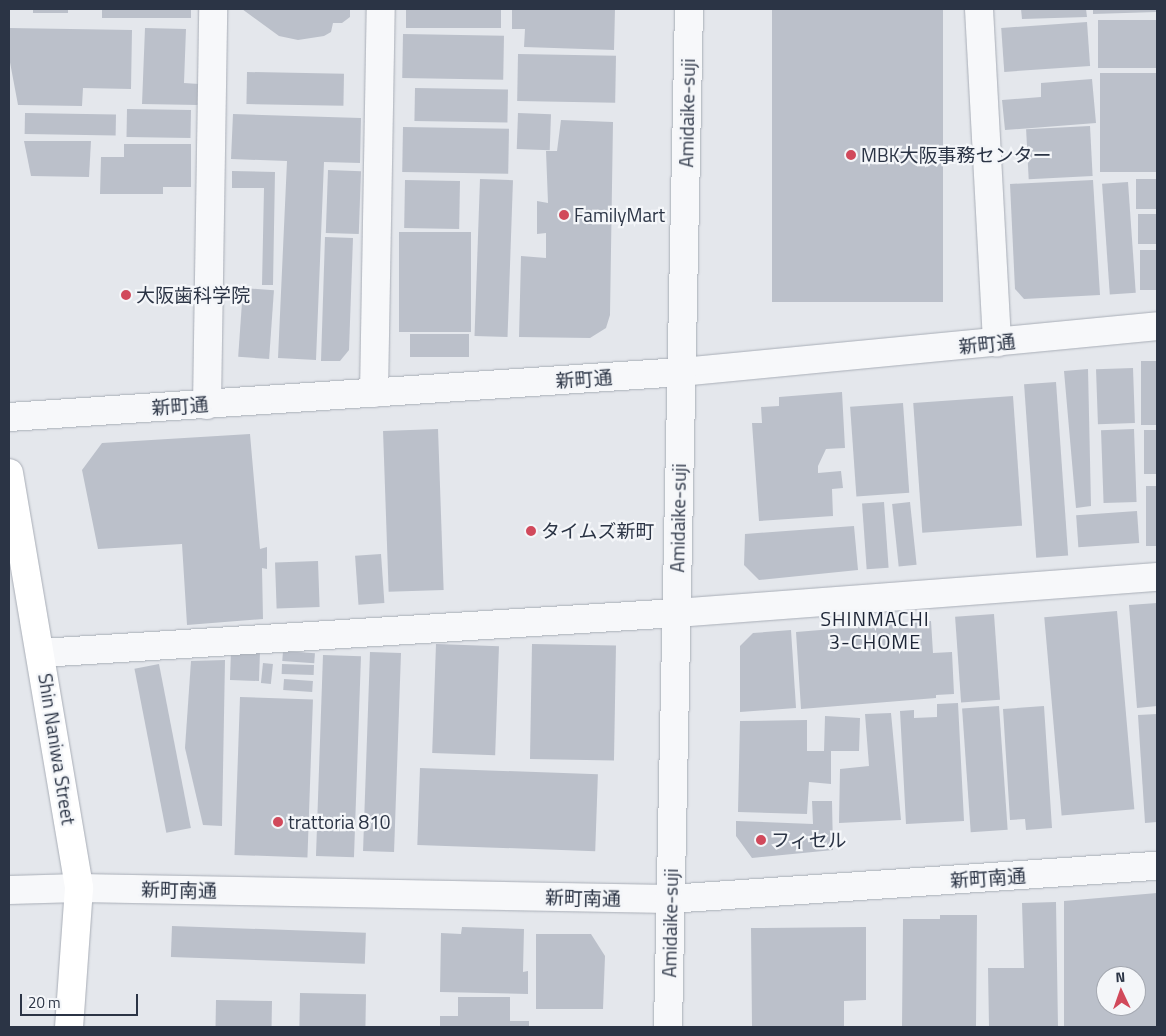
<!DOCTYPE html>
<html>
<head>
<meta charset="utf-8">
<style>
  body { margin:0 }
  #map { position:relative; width:1166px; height:1036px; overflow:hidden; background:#e4e7ec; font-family:"Titillium Web","Noto Sans JP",sans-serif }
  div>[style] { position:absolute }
  .building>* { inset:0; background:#bbc0ca; transform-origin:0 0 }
  .roads { filter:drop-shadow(0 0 1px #a9aeb7) drop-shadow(0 0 1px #a9aeb7) }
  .minor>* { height:28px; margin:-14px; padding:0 14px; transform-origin:14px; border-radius:14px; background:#f7f8fa }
  .tertiary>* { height:28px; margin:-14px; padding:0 14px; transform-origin:14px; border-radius:14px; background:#f7f8fa }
  .primary>* { height:28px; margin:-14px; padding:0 14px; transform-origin:14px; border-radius:14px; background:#fff }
  .dots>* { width:14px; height:14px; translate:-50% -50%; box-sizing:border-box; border:2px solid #f4f6f9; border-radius:50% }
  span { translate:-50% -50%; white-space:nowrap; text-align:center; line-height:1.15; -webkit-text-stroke:4.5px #f4f6f9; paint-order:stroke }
  .street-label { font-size:19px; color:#2b3445 }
  .poi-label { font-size:19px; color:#2b3445 }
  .left { translate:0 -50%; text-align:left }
  .neighbourhood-label { font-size:20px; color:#1d2536; letter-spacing:1px }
  .frame { position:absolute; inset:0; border:10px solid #2b3445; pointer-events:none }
  .north { position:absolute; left:1096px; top:966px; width:50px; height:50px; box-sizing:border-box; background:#f4f6f9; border:1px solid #a4a8b1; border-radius:50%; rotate:357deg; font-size:14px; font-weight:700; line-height:20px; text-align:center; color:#2b3445 }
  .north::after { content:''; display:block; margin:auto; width:18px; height:22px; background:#d1495b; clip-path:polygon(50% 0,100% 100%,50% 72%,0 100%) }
  .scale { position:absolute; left:20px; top:994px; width:118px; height:22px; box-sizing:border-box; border:2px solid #2b3445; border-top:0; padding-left:6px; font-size:15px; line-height:18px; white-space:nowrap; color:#2b3445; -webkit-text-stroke:4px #f4f6f9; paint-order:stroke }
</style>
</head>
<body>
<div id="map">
  <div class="building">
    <i style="left:33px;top:9px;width:35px;height:4px"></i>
    <i style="left:102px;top:9px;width:89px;height:9px"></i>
    <i style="clip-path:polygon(242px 9px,350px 9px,350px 17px,342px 23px,333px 23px,331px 32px,324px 36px,298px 40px,279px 36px)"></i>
    <i style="left:406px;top:9px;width:95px;height:19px"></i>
    <i style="clip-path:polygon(512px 9px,615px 9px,614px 50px,524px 47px,525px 29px,512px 29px)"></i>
    <i style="left:772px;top:9px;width:171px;height:293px"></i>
    <i style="clip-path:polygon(1021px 9px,1086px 9px,1087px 17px,1022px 19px)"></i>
    <i style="clip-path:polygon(1093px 9px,1157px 9px,1157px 12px,1093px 14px)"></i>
    <i style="left:1157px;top:20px;width:48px;height:59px;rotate:90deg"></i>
    <i style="left:1087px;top:22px;width:44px;height:86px;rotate:86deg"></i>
    <i style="clip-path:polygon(9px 28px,132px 30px,131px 89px,83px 88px,82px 106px,18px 105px,9px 57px)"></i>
    <i style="clip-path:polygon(145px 28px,186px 29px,184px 83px,199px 84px,198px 105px,142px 104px)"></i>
    <i style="left:403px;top:34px;width:101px;height:44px;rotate:1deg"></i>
    <i style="left:518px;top:54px;width:98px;height:47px;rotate:1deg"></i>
    <i style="left:247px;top:72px;width:97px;height:32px;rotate:1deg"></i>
    <i style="left:1157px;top:73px;width:99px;height:57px;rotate:90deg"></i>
    <i style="clip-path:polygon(1092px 79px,1096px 123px,1005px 130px,1002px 100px,1041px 97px,1041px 83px)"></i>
    <i style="left:415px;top:88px;width:93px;height:33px;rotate:1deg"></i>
    <i style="left:127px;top:109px;width:64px;height:28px;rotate:1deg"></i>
    <i style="left:25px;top:113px;width:91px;height:21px;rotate:1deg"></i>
    <i style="left:518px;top:113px;width:33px;height:36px;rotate:2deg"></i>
    <i style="clip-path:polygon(233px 114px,361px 118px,360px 163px,324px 162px,316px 360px,278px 358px,287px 161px,231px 159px)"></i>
    <i style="clip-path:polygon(561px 120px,613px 122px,610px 315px,606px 328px,590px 338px,519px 337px,521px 256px,546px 258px,546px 233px,537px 234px,537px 201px,548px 203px,546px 151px,557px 151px)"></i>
    <i style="left:1090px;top:126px;width:50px;height:64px;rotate:87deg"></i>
    <i style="left:403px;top:127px;width:106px;height:45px;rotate:1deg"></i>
    <i style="clip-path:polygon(24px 141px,91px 141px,89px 177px,31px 176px)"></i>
    <i style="clip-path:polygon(124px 144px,191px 144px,191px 187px,163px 187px,163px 194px,100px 194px,101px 157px,124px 157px)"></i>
    <i style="left:328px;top:170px;width:33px;height:63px;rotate:2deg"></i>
    <i style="clip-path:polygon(232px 171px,275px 172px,273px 285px,262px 285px,264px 188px,232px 188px)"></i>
    <i style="left:480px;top:179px;width:33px;height:157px;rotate:2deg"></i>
    <i style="left:1157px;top:179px;width:30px;height:21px;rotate:90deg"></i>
    <i style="left:405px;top:180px;width:55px;height:48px;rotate:1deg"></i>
    <i style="clip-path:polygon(1093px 180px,1100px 295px,1024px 299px,1015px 289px,1010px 184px)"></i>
    <i style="left:1128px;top:182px;width:111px;height:26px;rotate:86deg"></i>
    <i style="left:1157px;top:214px;width:30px;height:19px;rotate:90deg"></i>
    <i style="left:399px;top:232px;width:72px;height:100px"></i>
    <i style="clip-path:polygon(325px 237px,353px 238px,349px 350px,340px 361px,321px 361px)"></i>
    <i style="left:1157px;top:250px;width:40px;height:17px;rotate:90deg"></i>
    <i style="left:243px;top:288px;width:31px;height:69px;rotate:4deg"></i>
    <i style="left:469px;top:334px;width:23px;height:59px;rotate:90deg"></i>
    <i style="left:1157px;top:361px;width:64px;height:16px;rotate:90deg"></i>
    <i style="left:1133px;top:368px;width:55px;height:37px;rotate:88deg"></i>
    <i style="clip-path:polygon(1088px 369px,1091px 506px,1076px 508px,1064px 371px)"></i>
    <i style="left:1056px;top:382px;width:174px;height:32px;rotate:86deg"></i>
    <i style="clip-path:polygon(842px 392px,845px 448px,826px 449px,818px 466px,818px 473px,841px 471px,843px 488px,832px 489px,833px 516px,759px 521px,752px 423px,762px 423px,761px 407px,779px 406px,779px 397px)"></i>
    <i style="left:1013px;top:396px;width:130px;height:100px;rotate:86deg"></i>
    <i style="left:903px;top:403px;width:90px;height:53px;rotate:86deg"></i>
    <i style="left:438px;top:429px;width:161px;height:55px;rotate:88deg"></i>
    <i style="left:1134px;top:429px;width:73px;height:33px;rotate:88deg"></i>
    <i style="left:1157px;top:430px;width:44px;height:13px;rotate:90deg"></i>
    <i style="clip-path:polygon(250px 434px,260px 549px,267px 547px,267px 569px,262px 568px,263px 619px,187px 625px,182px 544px,98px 549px,82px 470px,102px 443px)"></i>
    <i style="left:1146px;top:486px;width:11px;height:60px"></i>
    <i style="left:884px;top:502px;width:66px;height:22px;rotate:86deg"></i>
    <i style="left:910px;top:502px;width:63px;height:18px;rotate:84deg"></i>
    <i style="left:1137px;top:511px;width:32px;height:61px;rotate:86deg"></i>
    <i style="clip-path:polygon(854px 526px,858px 570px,759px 580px,744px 565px,745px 534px)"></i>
    <i style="left:381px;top:554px;width:49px;height:26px;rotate:86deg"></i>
    <i style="left:318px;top:561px;width:46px;height:43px;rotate:88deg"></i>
    <i style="clip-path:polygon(1157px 603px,1157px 706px,1137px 708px,1129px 605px)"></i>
    <i style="left:1117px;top:611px;width:199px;height:73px;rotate:85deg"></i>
    <i style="left:994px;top:614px;width:86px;height:39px;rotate:86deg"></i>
    <i style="clip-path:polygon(931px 621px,933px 653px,952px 652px,954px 694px,936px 695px,936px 698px,801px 709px,796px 632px)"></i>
    <i style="clip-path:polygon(791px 630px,796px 708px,740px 712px,740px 646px,753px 633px)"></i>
    <i style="left:436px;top:644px;width:63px;height:109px;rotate:2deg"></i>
    <i style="left:532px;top:644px;width:84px;height:115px;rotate:1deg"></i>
    <i style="left:231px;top:651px;width:29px;height:29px;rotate:2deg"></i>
    <i style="left:283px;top:651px;width:32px;height:10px;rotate:4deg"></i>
    <i style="left:370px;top:652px;width:31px;height:199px;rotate:2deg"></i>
    <i style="left:323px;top:655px;width:38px;height:201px;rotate:2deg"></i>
    <i style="clip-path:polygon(225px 660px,222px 826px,203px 825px,185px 748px,191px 661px)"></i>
    <i style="left:263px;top:663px;width:10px;height:20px;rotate:6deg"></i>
    <i style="left:159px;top:664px;width:167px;height:25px;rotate:79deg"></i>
    <i style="left:282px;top:664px;width:32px;height:10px;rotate:2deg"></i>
    <i style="left:284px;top:679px;width:29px;height:11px;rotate:4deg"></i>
    <i style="left:240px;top:697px;width:73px;height:158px;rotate:2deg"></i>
    <i style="clip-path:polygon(958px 703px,964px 821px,906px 824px,900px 711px,914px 710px,914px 718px,937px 717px,937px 704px)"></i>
    <i style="left:999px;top:706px;width:124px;height:37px;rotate:86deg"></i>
    <i style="clip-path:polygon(1044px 706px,1052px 828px,1026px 830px,1025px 819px,1010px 820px,1003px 709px)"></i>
    <i style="clip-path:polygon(891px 713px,901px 820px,839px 823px,840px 769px,869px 766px,865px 714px)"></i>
    <i style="clip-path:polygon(1157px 714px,1157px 822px,1145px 823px,1138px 715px)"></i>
    <i style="clip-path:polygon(825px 716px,860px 718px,859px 751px,831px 751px,831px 784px,809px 782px,807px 814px,738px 812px,740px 721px,807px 720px,807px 751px,824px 751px)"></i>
    <i style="left:420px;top:768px;width:178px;height:77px;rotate:2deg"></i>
    <i style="clip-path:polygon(812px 801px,832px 801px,833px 850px,752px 858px,736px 836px,736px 821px,813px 824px)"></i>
    <i style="clip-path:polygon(evenodd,1157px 893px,1157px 1027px,1064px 1027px,1064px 901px,1157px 893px,1106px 976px,1136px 976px,1136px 1006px,1106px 1006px,1106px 976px)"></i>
    <i style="clip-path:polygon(1056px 902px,1058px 1027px,989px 1027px,988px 968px,1024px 968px,1022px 903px)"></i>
    <i style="clip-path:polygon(940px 915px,977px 915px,976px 1027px,902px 1027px,903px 919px,940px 919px)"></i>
    <i style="left:172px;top:926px;width:194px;height:31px;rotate:2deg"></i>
    <i style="clip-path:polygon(462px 927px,524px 929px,523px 972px,528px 971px,528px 994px,440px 992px,441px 933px,461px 934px)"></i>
    <i style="clip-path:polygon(866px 927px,866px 1000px,844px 1001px,844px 1026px,752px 1026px,751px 928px)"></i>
    <i style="clip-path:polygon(536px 934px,591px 934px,605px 956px,603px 1009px,536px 1009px)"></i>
    <i style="left:300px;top:993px;width:66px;height:34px;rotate:1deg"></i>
    <i style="clip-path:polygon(458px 997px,510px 997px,510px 1021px,529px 1021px,529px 1027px,440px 1027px,440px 1016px,458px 1016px)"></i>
    <i style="left:216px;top:1000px;width:56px;height:27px;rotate:1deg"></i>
  </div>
  <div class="roads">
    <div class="minor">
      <i style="left:979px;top:9px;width:334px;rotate:86.9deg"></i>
      <i style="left:681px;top:372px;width:478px;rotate:-5.5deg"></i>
      <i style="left:374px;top:393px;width:384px;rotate:-89deg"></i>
      <i style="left:207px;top:405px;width:396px;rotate:-89.1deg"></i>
      <i style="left:41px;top:653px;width:637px;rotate:-3.6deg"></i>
      <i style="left:677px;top:613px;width:481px;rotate:-4.3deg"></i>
    </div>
    <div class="tertiary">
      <i style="left:9px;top:417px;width:674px;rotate:-3.83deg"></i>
      <i style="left:9px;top:890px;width:70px;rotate:-1.6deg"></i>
      <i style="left:79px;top:888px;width:590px;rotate:1.07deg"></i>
      <i style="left:669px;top:899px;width:489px;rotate:-3.9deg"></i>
      <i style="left:668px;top:1027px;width:1018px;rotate:-88.82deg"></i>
    </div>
    <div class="primary">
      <i style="left:9px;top:473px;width:421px;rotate:80.4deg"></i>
      <i style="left:79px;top:888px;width:139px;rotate:94.1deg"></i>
    </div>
  </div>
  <div class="dots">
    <i style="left:851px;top:155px;background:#d1495b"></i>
    <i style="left:564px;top:215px;background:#d1495b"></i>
    <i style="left:126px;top:295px;background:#d1495b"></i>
    <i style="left:531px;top:531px;background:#d1495b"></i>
    <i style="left:278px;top:822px;background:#d1495b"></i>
    <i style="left:761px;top:840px;background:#d1495b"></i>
  </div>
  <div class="street-label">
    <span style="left:687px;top:113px;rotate:-89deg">Amidaike-suji</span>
    <span style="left:987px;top:344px;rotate:-6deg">新町通</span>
    <span style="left:584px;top:379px;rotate:-4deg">新町通</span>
    <span style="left:180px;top:406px;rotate:-4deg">新町通</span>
    <span style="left:678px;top:518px;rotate:-89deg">Amidaike-suji</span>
    <span style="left:57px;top:749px;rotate:81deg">Shin Naniwa Street</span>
    <span style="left:988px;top:878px;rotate:-4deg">新町南通</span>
    <span style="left:179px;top:890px;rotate:1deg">新町南通</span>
    <span style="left:583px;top:898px;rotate:1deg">新町南通</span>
    <span style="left:670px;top:923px;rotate:-89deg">Amidaike-suji</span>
  </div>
  <div class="poi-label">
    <span class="left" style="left:861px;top:155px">MBK大阪事務センター</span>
    <span class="left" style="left:574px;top:215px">FamilyMart</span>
    <span class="left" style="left:136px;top:295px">大阪歯科学院</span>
    <span class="left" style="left:541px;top:531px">タイムズ新町</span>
    <span class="left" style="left:288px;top:822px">trattoria 810</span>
    <span class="left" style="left:771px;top:840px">フィセル</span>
  </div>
  <div class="neighbourhood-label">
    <span style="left:875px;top:630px">SHINMACHI<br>3-CHOME</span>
  </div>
  <div class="frame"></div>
  <div class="north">N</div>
  <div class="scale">20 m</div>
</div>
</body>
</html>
